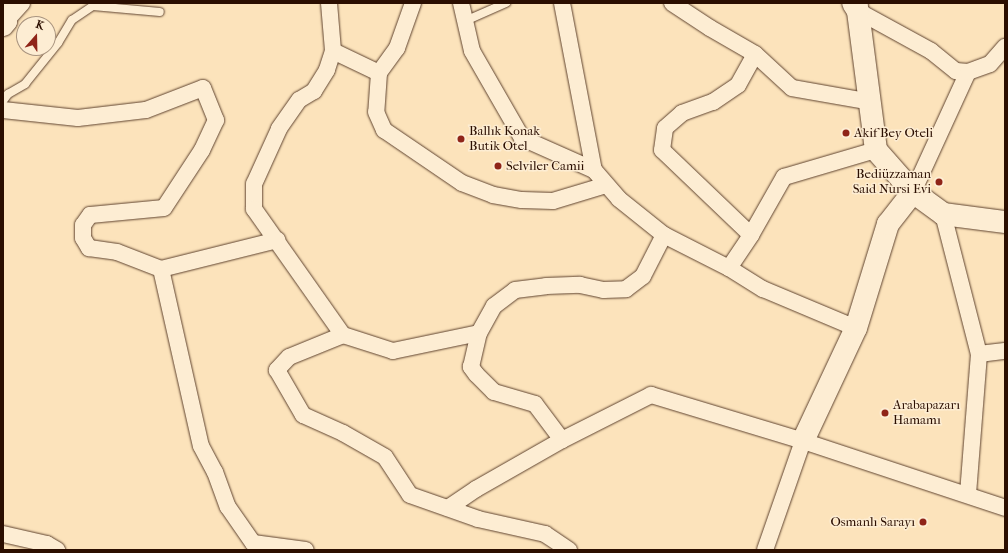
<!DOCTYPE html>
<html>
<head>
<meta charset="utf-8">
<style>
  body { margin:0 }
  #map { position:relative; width:1008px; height:553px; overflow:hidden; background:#fce3bb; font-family:"IM FELL French Canon",serif }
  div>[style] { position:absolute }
  .roads { filter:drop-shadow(0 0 1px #5f432f) drop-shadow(0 0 1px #5f432f) }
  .lane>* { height:8px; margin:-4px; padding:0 4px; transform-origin:4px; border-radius:4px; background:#fdedd3 }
  .street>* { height:16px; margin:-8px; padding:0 8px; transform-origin:8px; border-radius:8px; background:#fdedd3 }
  .secondary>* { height:22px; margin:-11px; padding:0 11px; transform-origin:11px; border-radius:11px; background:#fdedd3 }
  .dots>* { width:11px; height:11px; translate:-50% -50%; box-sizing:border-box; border:2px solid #fdedd3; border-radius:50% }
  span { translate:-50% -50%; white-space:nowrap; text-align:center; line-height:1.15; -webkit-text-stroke:3px #fdedd3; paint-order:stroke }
  .poi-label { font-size:13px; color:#2b0e00 }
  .left { translate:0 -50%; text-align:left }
  .right { translate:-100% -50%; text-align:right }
  .frame { position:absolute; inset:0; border:4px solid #2b0e00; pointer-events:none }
  .north { position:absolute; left:16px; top:16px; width:40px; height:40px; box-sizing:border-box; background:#fdedd3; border:1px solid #a9947f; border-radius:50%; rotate:20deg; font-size:11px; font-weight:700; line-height:16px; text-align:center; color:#2b0e00 }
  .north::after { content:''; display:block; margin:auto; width:14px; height:18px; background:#8f2418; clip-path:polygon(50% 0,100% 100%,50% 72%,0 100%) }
</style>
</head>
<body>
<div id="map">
  <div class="roads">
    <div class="lane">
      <i style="left:465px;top:21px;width:45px;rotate:-23.7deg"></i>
      <i style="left:3px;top:101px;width:9px;rotate:-54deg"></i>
      <i style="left:8px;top:94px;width:20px;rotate:-30deg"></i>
      <i style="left:25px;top:84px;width:53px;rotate:-51.2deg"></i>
      <i style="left:58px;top:43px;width:27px;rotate:-59deg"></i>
      <i style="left:72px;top:20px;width:25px;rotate:-34deg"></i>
      <i style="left:93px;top:6px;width:67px;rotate:5.1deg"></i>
    </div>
    <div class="street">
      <i style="left:329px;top:3px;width:48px;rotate:85.2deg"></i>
      <i style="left:333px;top:51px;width:51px;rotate:25.6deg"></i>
      <i style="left:413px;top:3px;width:48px;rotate:109.6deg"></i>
      <i style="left:397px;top:48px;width:31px;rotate:126deg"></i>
      <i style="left:379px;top:73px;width:39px;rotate:94deg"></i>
      <i style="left:376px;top:112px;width:20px;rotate:66deg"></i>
      <i style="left:384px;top:130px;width:94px;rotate:34.2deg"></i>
      <i style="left:462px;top:183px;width:33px;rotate:21deg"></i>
      <i style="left:493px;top:195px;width:29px;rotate:10deg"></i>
      <i style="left:522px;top:200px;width:31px;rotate:2deg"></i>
      <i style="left:553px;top:201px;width:55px;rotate:-16.8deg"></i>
      <i style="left:461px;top:3px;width:49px;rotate:77.1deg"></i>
      <i style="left:472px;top:51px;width:100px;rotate:60.1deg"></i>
      <i style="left:522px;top:138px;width:79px;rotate:24deg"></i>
      <i style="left:594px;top:170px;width:38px;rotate:49deg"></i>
      <i style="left:619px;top:199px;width:58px;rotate:38.7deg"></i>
      <i style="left:664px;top:235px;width:73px;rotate:26.9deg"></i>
      <i style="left:729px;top:268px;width:40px;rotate:32deg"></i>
      <i style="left:763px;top:289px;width:101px;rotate:22.8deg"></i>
      <i style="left:562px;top:3px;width:170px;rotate:79.2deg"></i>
      <i style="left:672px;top:3px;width:45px;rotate:33.3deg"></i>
      <i style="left:710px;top:28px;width:52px;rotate:30deg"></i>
      <i style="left:755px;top:54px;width:50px;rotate:42.6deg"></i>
      <i style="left:792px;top:88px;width:80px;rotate:10deg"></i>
      <i style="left:860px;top:4px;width:7px;rotate:106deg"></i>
      <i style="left:858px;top:11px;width:83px;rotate:28.7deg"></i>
      <i style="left:931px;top:51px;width:32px;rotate:39deg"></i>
      <i style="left:956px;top:71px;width:12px;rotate:5deg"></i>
      <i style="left:6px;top:21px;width:24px;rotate:-48deg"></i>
      <i style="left:333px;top:51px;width:20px;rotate:108deg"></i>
      <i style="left:327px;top:70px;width:25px;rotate:122deg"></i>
      <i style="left:314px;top:91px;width:17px;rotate:149deg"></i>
      <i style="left:299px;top:100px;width:35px;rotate:125deg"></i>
      <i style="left:279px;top:129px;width:60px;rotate:114.4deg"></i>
      <i style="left:254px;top:184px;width:25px;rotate:90deg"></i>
      <i style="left:254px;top:209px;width:154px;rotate:54.8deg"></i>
      <i style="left:3px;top:110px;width:75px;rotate:6.1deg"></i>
      <i style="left:78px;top:118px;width:68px;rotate:-6.7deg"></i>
      <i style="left:146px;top:110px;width:61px;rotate:-21.1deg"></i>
      <i style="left:203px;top:88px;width:35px;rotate:68deg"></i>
      <i style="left:216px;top:120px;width:33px;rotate:115deg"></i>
      <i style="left:202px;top:150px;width:69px;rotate:123.2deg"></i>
      <i style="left:164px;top:208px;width:74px;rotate:174.6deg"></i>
      <i style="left:90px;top:215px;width:12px;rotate:125deg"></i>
      <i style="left:83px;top:225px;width:13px;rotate:90deg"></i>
      <i style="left:83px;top:238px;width:12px;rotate:59deg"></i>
      <i style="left:89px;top:248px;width:28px;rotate:8deg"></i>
      <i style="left:117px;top:252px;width:47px;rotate:21.1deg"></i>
      <i style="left:161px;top:269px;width:181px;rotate:77.3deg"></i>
      <i style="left:201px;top:446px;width:30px;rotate:62deg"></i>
      <i style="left:215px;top:472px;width:37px;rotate:70deg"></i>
      <i style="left:228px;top:507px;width:44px;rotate:55.2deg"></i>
      <i style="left:253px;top:543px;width:53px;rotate:7.5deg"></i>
      <i style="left:913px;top:192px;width:132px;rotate:-65.4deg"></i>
      <i style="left:968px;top:72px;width:23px;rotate:-20deg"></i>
      <i style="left:990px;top:64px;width:23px;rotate:-49deg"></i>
      <i style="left:943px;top:214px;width:145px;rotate:75.6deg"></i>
      <i style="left:979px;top:354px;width:140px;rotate:94.5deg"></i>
      <i style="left:751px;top:235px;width:123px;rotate:-136.3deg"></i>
      <i style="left:662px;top:150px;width:22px;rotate:-82deg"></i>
      <i style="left:665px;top:128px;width:23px;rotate:-41deg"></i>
      <i style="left:682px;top:113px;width:33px;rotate:-20deg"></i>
      <i style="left:713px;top:102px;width:30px;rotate:-34deg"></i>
      <i style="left:738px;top:85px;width:35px;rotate:-61deg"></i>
      <i style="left:729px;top:268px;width:40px;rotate:-56deg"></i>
      <i style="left:751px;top:235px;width:67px;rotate:-60.4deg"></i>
      <i style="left:784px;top:177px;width:96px;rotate:-16.4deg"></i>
      <i style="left:161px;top:269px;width:120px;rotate:-14deg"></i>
      <i style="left:479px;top:333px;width:88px;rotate:168.2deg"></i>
      <i style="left:393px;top:351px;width:52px;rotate:-162.3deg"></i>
      <i style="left:343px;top:335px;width:58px;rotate:157.8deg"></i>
      <i style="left:289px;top:357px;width:18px;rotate:133deg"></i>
      <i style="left:277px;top:370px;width:52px;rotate:60deg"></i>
      <i style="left:303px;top:415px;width:44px;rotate:24.2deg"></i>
      <i style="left:343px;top:433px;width:48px;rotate:29.7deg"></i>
      <i style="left:385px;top:457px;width:45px;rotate:56.7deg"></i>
      <i style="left:410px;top:495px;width:72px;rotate:19.4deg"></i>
      <i style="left:478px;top:519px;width:69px;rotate:12.6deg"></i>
      <i style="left:545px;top:534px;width:29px;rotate:34deg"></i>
      <i style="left:979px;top:354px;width:26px;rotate:-7deg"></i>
      <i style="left:562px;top:440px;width:45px;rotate:-126.9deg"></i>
      <i style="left:535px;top:404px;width:43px;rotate:-163.7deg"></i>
      <i style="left:494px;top:392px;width:25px;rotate:-135deg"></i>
      <i style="left:476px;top:374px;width:9px;rotate:-126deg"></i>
      <i style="left:471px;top:367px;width:35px;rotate:-77deg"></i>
      <i style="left:479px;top:333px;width:31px;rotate:-61deg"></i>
      <i style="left:494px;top:306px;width:26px;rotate:-37deg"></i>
      <i style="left:515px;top:290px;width:31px;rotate:-7deg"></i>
      <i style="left:546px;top:286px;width:34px;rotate:-2deg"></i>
      <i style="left:580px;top:285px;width:24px;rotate:12deg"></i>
      <i style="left:603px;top:290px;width:23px;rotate:-2deg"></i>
      <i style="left:626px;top:289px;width:21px;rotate:-37deg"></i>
      <i style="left:643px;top:276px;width:46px;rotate:-62.9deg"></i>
      <i style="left:448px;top:508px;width:34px;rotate:-34deg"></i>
      <i style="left:476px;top:489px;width:99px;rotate:-29.7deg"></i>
      <i style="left:562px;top:440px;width:100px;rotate:-26.8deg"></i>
      <i style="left:651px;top:395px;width:159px;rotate:16.8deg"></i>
      <i style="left:803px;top:441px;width:213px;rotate:18.3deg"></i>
      <i style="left:3px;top:534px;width:45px;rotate:12.8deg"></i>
      <i style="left:47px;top:544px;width:12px;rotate:31deg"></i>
      <i style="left:765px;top:550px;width:115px;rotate:-70.8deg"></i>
    </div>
    <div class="secondary">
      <i style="left:3px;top:25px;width:5px;rotate:-53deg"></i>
      <i style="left:6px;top:21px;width:18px;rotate:-93deg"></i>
      <i style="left:913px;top:192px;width:37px;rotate:36deg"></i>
      <i style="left:943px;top:214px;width:63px;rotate:7.4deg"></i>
      <i style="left:803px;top:441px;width:125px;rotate:-64.9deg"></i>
      <i style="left:856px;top:328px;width:109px;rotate:-72.9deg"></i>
      <i style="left:888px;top:224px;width:41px;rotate:-52deg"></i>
      <i style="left:913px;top:192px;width:56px;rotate:-131.4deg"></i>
      <i style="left:876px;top:150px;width:140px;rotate:-97.4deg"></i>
      <i style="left:858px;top:11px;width:9px;rotate:-122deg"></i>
    </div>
  </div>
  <div class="dots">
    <i style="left:846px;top:133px;background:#8f2418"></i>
    <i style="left:461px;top:139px;background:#8f2418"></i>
    <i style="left:498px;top:166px;background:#8f2418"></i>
    <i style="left:939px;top:182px;background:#8f2418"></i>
    <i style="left:885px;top:413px;background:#8f2418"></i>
    <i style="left:923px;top:522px;background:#8f2418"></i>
  </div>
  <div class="poi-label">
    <span class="left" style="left:469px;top:139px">Ballık Konak<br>Butik Otel</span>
    <span class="left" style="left:854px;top:133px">Akif Bey Oteli</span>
    <span class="left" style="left:506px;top:166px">Selviler Camii</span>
    <span class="right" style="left:931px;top:182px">Bediüzzaman<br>Said Nursi Evi</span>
    <span class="left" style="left:893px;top:413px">Arabapazarı<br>Hamamı</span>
    <span class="right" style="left:915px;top:522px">Osmanlı Sarayı</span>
  </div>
  <div class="frame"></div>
  <div class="north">K</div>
</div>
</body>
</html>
